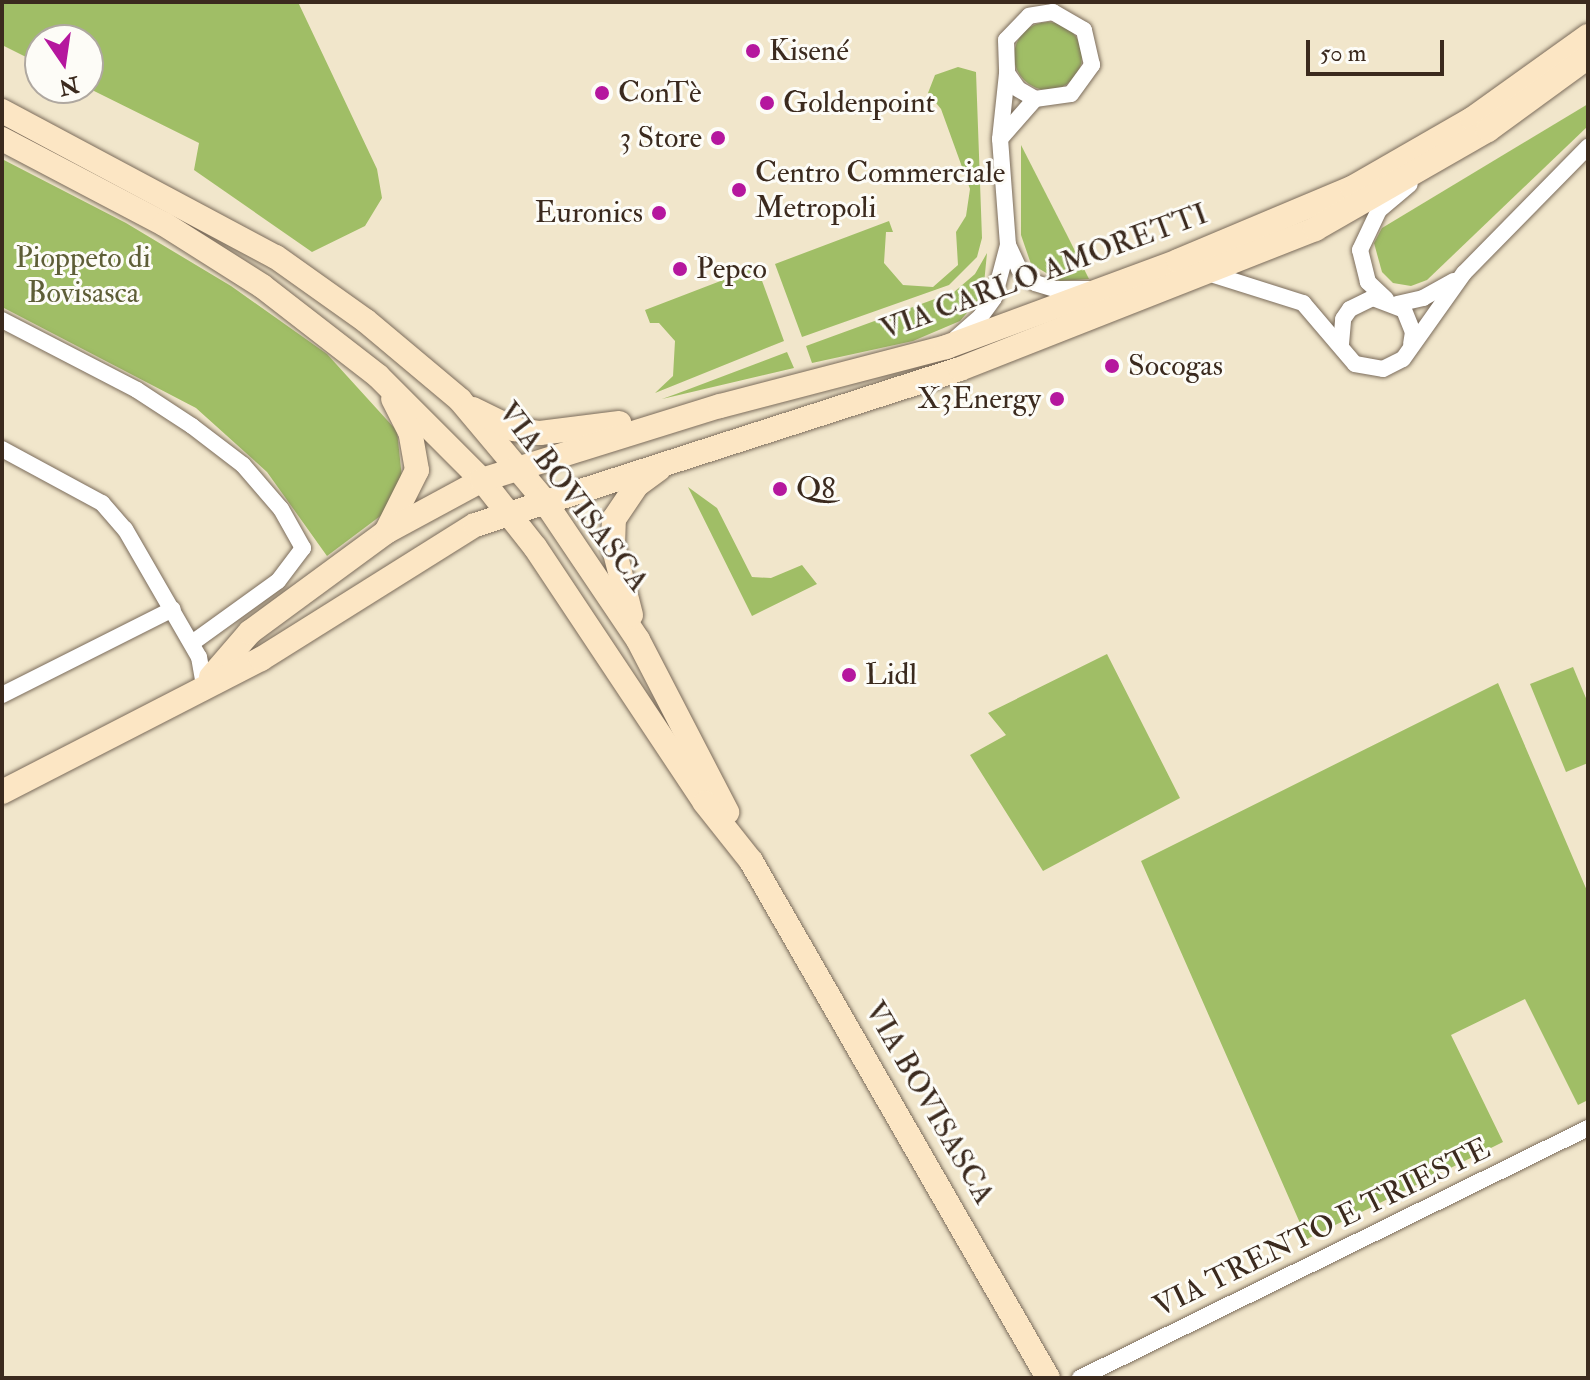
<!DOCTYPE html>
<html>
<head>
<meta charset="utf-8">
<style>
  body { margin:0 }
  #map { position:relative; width:1590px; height:1380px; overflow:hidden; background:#f1e6cb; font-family:"IM FELL Double Pica",serif }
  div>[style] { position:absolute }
  .green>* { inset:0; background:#a0be66 }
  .round { border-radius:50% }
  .roads { filter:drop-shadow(0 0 2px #7b6c5b) drop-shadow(0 0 2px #7b6c5b) }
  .street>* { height:16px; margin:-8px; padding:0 8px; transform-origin:8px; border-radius:8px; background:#fff }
  .secondary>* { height:24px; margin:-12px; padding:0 12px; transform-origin:12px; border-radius:12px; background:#fce6c4 }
  .dots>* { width:22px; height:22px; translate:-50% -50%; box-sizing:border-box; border:4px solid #fdfcf7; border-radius:50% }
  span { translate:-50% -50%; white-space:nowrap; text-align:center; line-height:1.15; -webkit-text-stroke:6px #fdfcf7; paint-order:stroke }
  .poi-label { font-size:30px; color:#3b2a1e }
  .left { translate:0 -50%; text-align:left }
  .right { translate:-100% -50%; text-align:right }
  .park-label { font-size:30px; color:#5e5e37 }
  .street-label { font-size:30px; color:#3b2a1e }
  .frame { position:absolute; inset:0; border:4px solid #3b2a1e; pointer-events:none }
  .north { position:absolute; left:24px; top:24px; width:80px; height:80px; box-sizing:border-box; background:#fdfcf7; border:2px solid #afa8a0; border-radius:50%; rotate:167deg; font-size:22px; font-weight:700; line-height:32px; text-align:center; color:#3b2a1e }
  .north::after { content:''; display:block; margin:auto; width:28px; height:36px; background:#b5179e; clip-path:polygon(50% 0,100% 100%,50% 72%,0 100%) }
  .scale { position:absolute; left:1306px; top:40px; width:138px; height:36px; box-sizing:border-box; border:4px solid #3b2a1e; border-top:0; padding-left:10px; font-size:24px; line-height:28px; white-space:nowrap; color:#3b2a1e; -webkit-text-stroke:6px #fdfcf7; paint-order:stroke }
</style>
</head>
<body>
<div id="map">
  <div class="green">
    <i style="clip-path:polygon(2px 2px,298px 2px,377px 169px,382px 198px,365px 226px,312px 252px,194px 170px,199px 143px,88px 88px,88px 40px,40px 40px,40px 64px,2px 45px)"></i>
    <i class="round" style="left:1014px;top:22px;width:68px;height:68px"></i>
    <i style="clip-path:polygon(958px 67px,976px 72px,982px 238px,977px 257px,949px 285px,802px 337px,775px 264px,889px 221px,893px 232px,886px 232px,884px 263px,903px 285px,933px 287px,958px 265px,956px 232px,966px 216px,970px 189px,941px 109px,928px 93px,935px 75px)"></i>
    <i style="clip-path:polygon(1588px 104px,1588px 126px,1427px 280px,1411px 286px,1393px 283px,1382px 272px,1374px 243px,1382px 228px)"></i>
    <i style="clip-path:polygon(1021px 145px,1067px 235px,1089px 279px,1060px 281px,1031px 264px,1021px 235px)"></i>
    <i style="clip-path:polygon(2px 159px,126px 223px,231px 286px,327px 354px,397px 431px,402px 478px,383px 514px,327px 556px,267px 472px,196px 408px,2px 307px)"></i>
    <i style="clip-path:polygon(987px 253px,983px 294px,960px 321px,913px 341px,812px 363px,806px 346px,954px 292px,975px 274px)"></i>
    <i style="clip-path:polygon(757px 267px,784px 341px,655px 393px,673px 376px,675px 341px,659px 323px,650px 323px,645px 310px)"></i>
    <i style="clip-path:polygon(787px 352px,794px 368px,662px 399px,676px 394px)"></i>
    <i style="clip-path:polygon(688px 487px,717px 508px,752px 577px,771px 578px,802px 565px,817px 584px,752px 616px)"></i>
    <i style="clip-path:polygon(1107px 654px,1180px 798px,1043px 871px,970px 755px,1006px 735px,988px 713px)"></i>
    <i style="clip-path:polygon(1573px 667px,1588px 703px,1588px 763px,1566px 772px,1530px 684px)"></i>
    <i style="clip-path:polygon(1498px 683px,1588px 893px,1588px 1100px,1578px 1105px,1525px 999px,1451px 1035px,1503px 1142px,1307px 1239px,1141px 861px)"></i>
  </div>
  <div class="roads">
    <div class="street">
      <i style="left:1000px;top:139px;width:53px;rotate:-48.8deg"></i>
      <i style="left:1035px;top:99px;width:36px;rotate:-8deg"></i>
      <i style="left:1071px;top:94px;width:36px;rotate:-54deg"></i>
      <i style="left:1092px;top:65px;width:36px;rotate:-103deg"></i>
      <i style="left:1084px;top:30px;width:36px;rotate:-150deg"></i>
      <i style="left:1053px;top:12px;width:24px;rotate:171deg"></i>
      <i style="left:1029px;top:16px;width:33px;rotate:134deg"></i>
      <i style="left:1006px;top:40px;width:33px;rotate:88deg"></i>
      <i style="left:1007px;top:73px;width:19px;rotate:55deg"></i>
      <i style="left:1018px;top:89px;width:20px;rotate:30deg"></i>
      <i style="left:1008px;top:245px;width:26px;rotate:65deg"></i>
      <i style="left:1019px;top:269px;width:21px;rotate:41deg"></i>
      <i style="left:1035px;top:283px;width:21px;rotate:17deg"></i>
      <i style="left:1055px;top:289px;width:34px"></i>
      <i style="left:1208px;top:273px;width:100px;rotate:17.5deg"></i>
      <i style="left:1303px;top:303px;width:80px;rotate:49.6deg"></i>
      <i style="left:1355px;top:364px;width:28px;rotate:10deg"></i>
      <i style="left:1383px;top:369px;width:22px;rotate:-27deg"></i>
      <i style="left:1403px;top:359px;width:105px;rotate:-54.7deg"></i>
      <i style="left:1464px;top:273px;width:177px;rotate:-45.5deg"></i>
      <i style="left:1386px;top:299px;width:25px;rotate:-137deg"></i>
      <i style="left:1368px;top:282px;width:33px;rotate:-104deg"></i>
      <i style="left:1360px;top:250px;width:44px;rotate:-64.6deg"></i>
      <i style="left:1379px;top:210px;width:40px;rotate:-40deg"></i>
      <i style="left:1397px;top:304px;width:27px;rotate:-13deg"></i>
      <i style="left:1423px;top:298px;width:35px;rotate:-29deg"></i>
      <i style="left:2px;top:320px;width:152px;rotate:27.4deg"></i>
      <i style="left:137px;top:390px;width:66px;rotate:33.2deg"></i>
      <i style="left:192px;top:426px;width:64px;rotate:37.4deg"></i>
      <i style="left:243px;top:465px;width:58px;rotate:49.2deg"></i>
      <i style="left:281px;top:509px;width:45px;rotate:60.6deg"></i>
      <i style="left:303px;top:548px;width:41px;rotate:127.1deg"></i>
      <i style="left:278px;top:581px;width:106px;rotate:144.2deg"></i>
      <i style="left:956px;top:338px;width:33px;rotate:-41deg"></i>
      <i style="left:981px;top:316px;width:22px;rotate:-54deg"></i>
      <i style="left:994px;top:298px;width:55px;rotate:-75.2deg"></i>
      <i style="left:1008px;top:245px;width:106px;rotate:-94.3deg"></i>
      <i style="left:1000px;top:139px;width:66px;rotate:-83.9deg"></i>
      <i style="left:1341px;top:344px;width:25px;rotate:-85deg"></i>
      <i style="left:1343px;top:319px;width:12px;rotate:-55deg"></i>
      <i style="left:1350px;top:309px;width:25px;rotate:-26deg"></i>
      <i style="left:1373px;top:298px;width:33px;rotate:21deg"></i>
      <i style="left:1404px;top:310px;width:24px;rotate:68deg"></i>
      <i style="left:1413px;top:332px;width:12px;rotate:99deg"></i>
      <i style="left:2px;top:449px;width:114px;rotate:28.4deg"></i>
      <i style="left:102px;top:503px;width:35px;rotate:49deg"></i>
      <i style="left:125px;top:529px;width:148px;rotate:60deg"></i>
      <i style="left:199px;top:657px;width:28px;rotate:80deg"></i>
      <i style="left:2px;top:695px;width:191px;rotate:-26.7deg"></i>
      <i style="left:1080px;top:1378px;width:566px;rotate:-26.2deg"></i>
    </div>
    <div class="secondary">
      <i style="left:2px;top:111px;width:310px;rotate:28.1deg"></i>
      <i style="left:276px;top:257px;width:110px;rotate:35.4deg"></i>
      <i style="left:366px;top:321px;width:123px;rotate:40deg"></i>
      <i style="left:460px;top:400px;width:129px;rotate:50deg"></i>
      <i style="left:543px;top:499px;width:170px;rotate:56deg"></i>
      <i style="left:638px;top:640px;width:194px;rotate:62.6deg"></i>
      <i style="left:2px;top:139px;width:183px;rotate:27.7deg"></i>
      <i style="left:164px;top:224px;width:116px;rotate:32.3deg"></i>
      <i style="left:262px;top:286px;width:147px;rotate:37.8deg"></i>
      <i style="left:378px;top:376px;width:147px;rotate:45deg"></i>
      <i style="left:482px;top:480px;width:85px;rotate:51.7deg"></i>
      <i style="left:535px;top:547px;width:307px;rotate:56.4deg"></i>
      <i style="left:705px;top:803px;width:74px;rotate:51.6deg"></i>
      <i style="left:751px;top:861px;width:596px;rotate:60.12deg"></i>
      <i style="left:473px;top:409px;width:46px;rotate:26deg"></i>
      <i style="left:514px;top:429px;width:26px;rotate:9deg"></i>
      <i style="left:540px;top:433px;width:80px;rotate:-7.2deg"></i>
      <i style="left:386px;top:532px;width:69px;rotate:-63.4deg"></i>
      <i style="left:417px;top:470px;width:39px;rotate:-100deg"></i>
      <i style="left:410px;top:432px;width:37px;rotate:-117deg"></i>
      <i style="left:631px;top:615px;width:72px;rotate:-104.4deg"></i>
      <i style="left:613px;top:545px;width:26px;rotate:-88deg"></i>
      <i style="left:614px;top:519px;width:41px;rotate:-55.9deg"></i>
      <i style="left:637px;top:485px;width:27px;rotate:-36deg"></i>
      <i style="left:211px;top:677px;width:60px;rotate:-49.1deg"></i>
      <i style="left:250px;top:632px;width:169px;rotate:-36.3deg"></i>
      <i style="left:386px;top:532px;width:109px;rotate:-28.4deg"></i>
      <i style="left:482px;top:480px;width:249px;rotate:-17.3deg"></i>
      <i style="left:720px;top:406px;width:234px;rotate:-14.6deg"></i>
      <i style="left:946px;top:347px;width:247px;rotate:-20.3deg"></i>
      <i style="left:1178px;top:261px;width:189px;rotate:-22.8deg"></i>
      <i style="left:1352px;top:188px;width:138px;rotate:-29.9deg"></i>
      <i style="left:1472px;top:119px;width:143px;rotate:-35.6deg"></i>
      <i style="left:2px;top:792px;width:291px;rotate:-27.2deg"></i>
      <i style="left:261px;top:659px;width:252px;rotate:-32.1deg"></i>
      <i style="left:475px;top:525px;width:509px;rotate:-17.83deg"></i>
      <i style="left:960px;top:369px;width:382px;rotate:-21.5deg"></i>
      <i style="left:1315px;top:229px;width:199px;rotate:-29.8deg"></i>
      <i style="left:1488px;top:130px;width:124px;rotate:-36.1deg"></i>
    </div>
  </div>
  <div class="dots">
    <i style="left:753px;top:51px;background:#b5179e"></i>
    <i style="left:602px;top:93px;background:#b5179e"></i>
    <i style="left:767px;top:103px;background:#b5179e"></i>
    <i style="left:718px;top:138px;background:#b5179e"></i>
    <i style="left:739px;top:190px;background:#b5179e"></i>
    <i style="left:659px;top:213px;background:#b5179e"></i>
    <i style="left:680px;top:269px;background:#b5179e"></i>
    <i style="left:1112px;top:366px;background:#b5179e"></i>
    <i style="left:1057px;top:399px;background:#b5179e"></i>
    <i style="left:780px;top:489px;background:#b5179e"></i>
    <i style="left:849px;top:675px;background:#b5179e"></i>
  </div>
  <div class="poi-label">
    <span class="left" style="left:769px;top:51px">Kisené</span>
    <span class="left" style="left:618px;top:93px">ConTè</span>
    <span class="left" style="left:783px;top:103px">Goldenpoint</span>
    <span class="right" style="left:702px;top:138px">3 Store</span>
    <span class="left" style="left:755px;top:190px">Centro Commerciale<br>Metropoli</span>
    <span class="right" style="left:643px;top:213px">Euronics</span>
    <span class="left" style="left:696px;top:269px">Pepco</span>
    <span class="left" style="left:1128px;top:366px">Socogas</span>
    <span class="right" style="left:1041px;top:399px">X3Energy</span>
    <span class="left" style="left:796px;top:489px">Q8</span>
    <span class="left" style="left:865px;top:675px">Lidl</span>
  </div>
  <div class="park-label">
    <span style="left:83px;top:275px">Pioppeto di<br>Bovisasca</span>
  </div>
  <div class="street-label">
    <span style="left:1044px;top:272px;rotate:-20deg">VIA CARLO AMORETTI</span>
    <span style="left:573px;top:497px;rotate:53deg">VIA BOVISASCA</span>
    <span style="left:929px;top:1103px;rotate:60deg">VIA BOVISASCA</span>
    <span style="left:1322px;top:1228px;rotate:-26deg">VIA TRENTO E TRIESTE</span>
  </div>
  <div class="frame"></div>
  <div class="north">N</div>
  <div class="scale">50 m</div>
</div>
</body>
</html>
